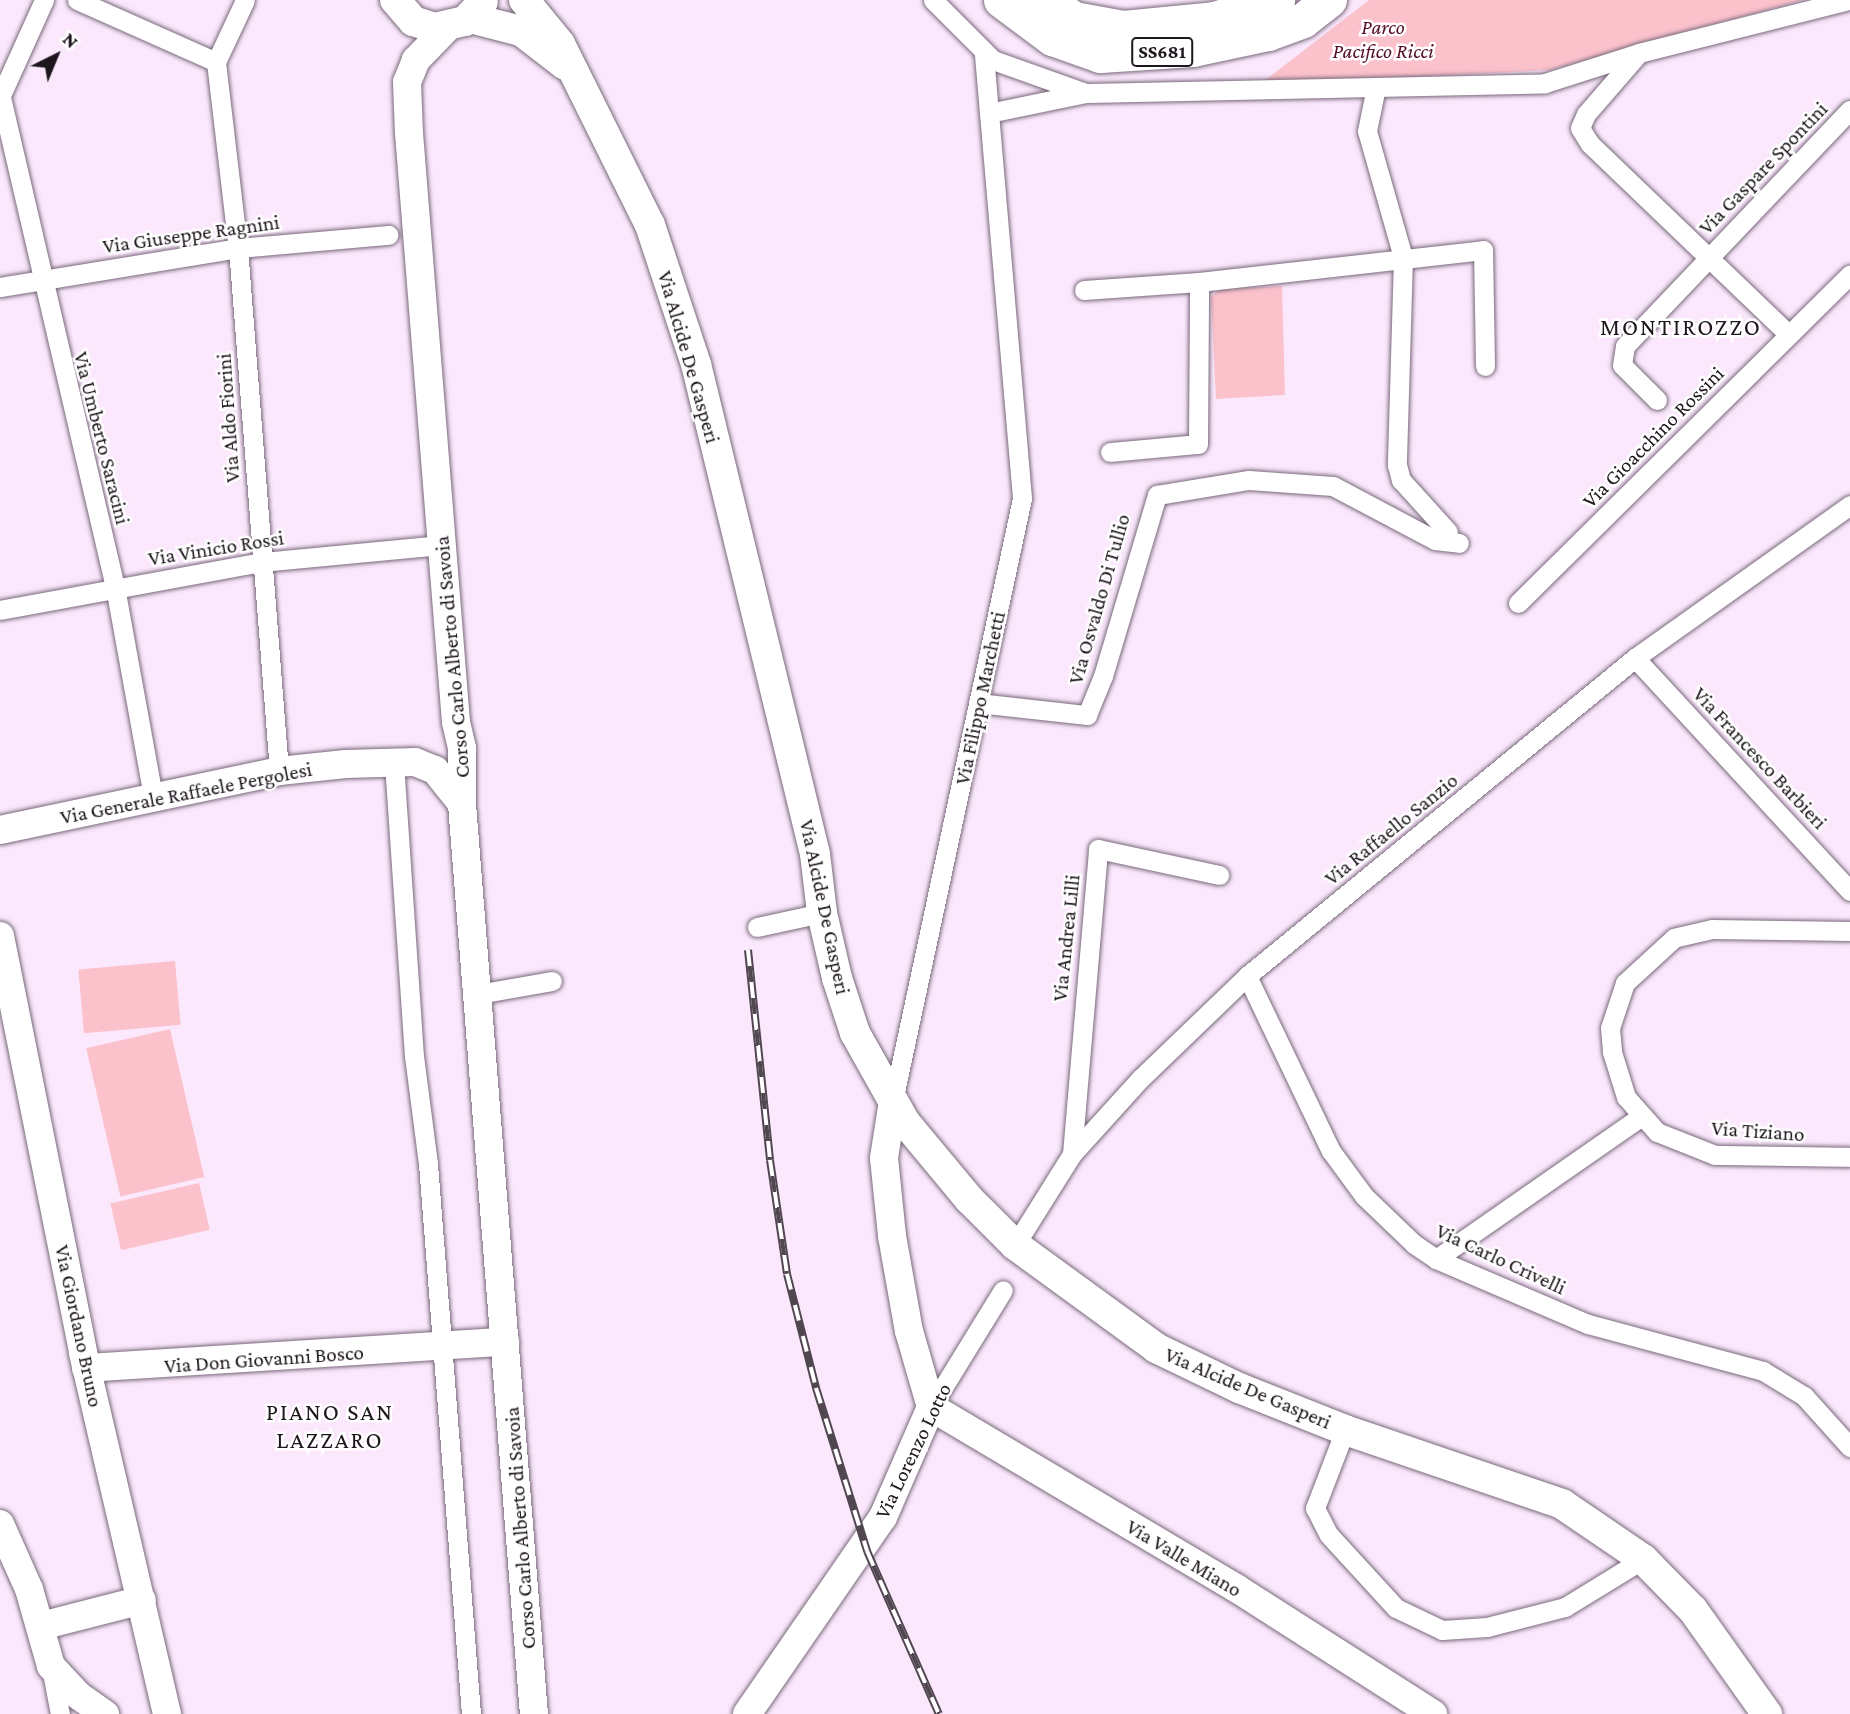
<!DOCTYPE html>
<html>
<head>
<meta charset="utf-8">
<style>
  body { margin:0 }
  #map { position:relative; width:1850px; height:1714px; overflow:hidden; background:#fbe8fd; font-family:"Crimson Pro",serif }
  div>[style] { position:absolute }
  .green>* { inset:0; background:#fcc2cc; transform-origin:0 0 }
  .roads { filter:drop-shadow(0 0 2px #79697b) drop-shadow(0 0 2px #79697b) }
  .street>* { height:19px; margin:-9.5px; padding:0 9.5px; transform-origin:9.5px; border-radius:9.5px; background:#fff }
  .secondary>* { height:28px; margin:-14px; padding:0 14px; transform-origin:14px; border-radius:14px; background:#fff }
  .primary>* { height:30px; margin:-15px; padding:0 15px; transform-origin:15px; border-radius:15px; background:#fff }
  .highway>* { height:35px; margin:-17.5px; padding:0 17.5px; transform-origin:17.5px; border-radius:17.5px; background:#fff }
  .rail>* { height:8px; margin-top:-4px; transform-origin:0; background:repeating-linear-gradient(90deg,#fff 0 16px,#514751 0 32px); box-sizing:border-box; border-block:2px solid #514751 }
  span { translate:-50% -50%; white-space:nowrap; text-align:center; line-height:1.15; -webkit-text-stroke:5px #fff; paint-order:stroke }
  .shield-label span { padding:2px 5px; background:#fff; border:2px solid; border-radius:5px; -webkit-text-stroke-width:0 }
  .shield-label { font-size:19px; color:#1d161d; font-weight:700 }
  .park-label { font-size:21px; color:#530e23; font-style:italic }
  .street-label { font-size:21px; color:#1d161d }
  .quarter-label { font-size:24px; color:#1d161d; letter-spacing:2px }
  .north { position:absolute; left:21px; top:21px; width:70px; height:70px; -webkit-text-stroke:5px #fff; paint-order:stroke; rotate:43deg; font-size:19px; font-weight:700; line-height:28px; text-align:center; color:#1d161d }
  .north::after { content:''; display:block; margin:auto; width:24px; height:32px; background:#1d161d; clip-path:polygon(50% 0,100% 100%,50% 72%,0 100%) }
</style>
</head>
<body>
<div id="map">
  <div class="green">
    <i style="clip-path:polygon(1369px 0,1803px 0,1550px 70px,1259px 85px)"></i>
    <i style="clip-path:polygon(1282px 286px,1285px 395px,1216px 399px,1211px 297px,1220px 289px)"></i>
    <i style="left:175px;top:961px;width:64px;height:97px;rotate:85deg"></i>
    <i style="left:170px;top:1029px;width:152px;height:86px;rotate:77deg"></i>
    <i style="left:199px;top:1183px;width:48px;height:91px;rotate:77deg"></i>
  </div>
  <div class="roads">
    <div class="street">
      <i style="left:77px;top:0;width:152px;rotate:24deg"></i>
      <i style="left:216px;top:62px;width:187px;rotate:83.3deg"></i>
      <i style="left:238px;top:248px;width:525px;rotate:85.52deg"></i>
      <i style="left:933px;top:0;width:85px;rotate:45deg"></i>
      <i style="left:993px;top:60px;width:96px;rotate:19.6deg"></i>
      <i style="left:1638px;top:54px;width:79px;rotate:130.9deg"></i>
      <i style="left:1586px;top:114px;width:15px;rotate:113deg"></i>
      <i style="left:1580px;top:128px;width:19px;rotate:58deg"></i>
      <i style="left:1590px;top:144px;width:274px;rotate:43.8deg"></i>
      <i style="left:216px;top:62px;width:68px;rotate:-64.9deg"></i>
      <i style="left:1376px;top:87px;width:45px;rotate:101.6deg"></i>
      <i style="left:1367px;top:131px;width:131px;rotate:74.1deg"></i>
      <i style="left:1403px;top:257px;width:208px;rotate:91.7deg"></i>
      <i style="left:1397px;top:465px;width:16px;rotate:75deg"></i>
      <i style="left:1401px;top:480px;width:70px;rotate:47.9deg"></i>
      <i style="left:0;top:93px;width:507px;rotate:76.9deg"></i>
      <i style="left:115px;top:587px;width:212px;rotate:79.7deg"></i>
      <i style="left:2px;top:93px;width:102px;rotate:-65.7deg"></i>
      <i style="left:989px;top:113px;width:99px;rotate:-11.7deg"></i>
      <i style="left:1086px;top:93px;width:459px;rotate:-1.2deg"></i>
      <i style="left:1545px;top:83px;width:99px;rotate:-17.7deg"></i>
      <i style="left:1639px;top:53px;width:216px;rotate:-14.2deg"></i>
      <i style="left:0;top:287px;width:241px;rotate:-9.3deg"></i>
      <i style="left:238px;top:248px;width:151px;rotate:-5deg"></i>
      <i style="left:1084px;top:290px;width:115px;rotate:-4deg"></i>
      <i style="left:1199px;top:282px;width:286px;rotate:-6.4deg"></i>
      <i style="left:1483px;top:250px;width:116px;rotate:89deg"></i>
      <i style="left:1657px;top:400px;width:49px;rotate:-135deg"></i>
      <i style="left:1622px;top:365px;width:19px;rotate:-81deg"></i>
      <i style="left:1625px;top:346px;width:326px;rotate:-46.4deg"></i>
      <i style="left:1110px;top:452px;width:88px;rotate:-5.2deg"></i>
      <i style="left:1198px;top:444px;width:162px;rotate:-89.6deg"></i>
      <i style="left:1518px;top:603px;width:467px;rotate:-44.7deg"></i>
      <i style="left:0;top:610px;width:266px;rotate:-10.4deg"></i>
      <i style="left:262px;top:562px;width:181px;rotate:-5.4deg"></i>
      <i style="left:1635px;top:658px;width:317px;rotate:47.3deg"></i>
      <i style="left:978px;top:703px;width:110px;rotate:6.3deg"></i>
      <i style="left:1087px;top:715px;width:42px;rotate:-67.7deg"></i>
      <i style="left:1103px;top:676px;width:189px;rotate:-73.4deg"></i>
      <i style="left:1157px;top:495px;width:93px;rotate:-9.3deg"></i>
      <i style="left:1249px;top:480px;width:84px;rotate:4.1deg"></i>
      <i style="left:1333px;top:486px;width:115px;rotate:27.9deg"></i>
      <i style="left:1435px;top:540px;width:24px;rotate:7deg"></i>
      <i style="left:394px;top:763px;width:294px;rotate:86.1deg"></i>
      <i style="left:414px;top:1056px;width:109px;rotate:82.6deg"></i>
      <i style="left:428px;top:1164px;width:552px;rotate:85.53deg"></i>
      <i style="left:757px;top:927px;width:66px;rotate:-12.2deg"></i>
      <i style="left:1850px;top:931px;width:138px;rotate:-179.2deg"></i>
      <i style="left:1712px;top:929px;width:39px;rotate:167deg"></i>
      <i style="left:1674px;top:938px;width:67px;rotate:137.4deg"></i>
      <i style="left:1625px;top:983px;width:47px;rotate:108.4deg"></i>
      <i style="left:1610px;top:1028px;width:24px;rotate:85deg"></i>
      <i style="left:1612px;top:1052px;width:47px;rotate:72.7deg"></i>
      <i style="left:1626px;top:1097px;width:47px;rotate:48.5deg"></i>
      <i style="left:1657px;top:1132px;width:62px;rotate:21.6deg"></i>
      <i style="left:1715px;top:1155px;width:135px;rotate:0.8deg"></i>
      <i style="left:1247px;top:976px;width:194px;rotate:64.4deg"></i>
      <i style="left:1331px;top:1151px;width:56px;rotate:53.7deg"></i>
      <i style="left:1364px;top:1196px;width:69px;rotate:43.8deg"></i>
      <i style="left:1414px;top:1244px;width:27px;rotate:34deg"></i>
      <i style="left:1436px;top:1259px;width:165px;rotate:23.2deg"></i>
      <i style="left:1588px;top:1324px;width:181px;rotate:15deg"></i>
      <i style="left:1763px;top:1371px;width:48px;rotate:31.4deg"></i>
      <i style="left:1804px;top:1396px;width:69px;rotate:48deg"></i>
      <i style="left:478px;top:994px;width:75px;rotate:-10deg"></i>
      <i style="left:893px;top:1101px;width:617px;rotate:-77.92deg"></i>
      <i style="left:1022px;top:498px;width:446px;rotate:-94.9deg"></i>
      <i style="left:1072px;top:1154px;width:306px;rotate:-85.1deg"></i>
      <i style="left:1098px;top:849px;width:124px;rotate:12.1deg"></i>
      <i style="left:1015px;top:1245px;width:107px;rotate:-57.9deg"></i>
      <i style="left:1072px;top:1154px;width:103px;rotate:-47.8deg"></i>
      <i style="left:1141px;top:1078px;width:147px;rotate:-43.9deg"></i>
      <i style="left:1247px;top:976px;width:502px;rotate:-39.34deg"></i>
      <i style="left:1635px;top:658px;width:264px;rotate:-35.4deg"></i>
      <i style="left:1436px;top:1259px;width:249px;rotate:-34.8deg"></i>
      <i style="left:931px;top:1407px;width:137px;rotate:-58.4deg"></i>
      <i style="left:1345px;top:1430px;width:84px;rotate:111deg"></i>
      <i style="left:1315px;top:1508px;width:30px;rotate:63deg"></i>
      <i style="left:1329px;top:1535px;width:99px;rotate:47.5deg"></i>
      <i style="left:1396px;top:1608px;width:51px;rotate:25.6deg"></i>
      <i style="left:1442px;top:1630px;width:45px;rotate:-3.8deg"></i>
      <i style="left:1487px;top:1627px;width:81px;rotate:-14.4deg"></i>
      <i style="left:1565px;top:1607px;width:92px;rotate:-31.6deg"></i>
      <i style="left:51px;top:1667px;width:48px;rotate:79.2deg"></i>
    </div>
    <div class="secondary">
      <i style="left:447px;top:28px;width:45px;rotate:134.1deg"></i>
      <i style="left:416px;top:60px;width:24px;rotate:112deg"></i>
      <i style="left:407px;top:82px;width:51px;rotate:87.8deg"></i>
      <i style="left:409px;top:133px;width:591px;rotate:85.44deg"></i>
      <i style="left:456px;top:722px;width:27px;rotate:77deg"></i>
      <i style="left:462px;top:748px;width:56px;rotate:90deg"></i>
      <i style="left:462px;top:804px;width:913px;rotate:85.48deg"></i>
      <i style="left:0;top:830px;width:285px;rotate:-11.9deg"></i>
      <i style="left:279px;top:771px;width:67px;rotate:-6deg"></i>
      <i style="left:346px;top:764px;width:69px;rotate:-1.7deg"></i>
      <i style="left:415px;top:762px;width:22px;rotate:22deg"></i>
      <i style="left:435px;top:770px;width:43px;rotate:51.5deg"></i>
      <i style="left:0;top:936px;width:425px;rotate:78.7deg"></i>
      <i style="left:83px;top:1353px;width:371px;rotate:76.9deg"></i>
      <i style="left:893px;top:1101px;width:58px;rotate:99deg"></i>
      <i style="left:884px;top:1158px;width:78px;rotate:84.1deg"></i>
      <i style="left:892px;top:1236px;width:97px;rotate:79.9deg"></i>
      <i style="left:909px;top:1331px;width:79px;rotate:73.9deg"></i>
      <i style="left:86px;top:1368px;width:420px;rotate:-3.6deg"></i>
      <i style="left:931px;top:1407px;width:355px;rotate:30.7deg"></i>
      <i style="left:1236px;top:1588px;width:234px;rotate:32.6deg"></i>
      <i style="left:0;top:1524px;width:71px;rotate:66deg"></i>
      <i style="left:29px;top:1589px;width:80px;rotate:74.1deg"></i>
      <i style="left:51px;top:1666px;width:41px;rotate:47deg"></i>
      <i style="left:79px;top:1696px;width:32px;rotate:35deg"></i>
      <i style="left:41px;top:1626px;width:104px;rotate:-14.4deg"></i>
      <i style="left:747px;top:1714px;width:239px;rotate:-55.4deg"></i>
      <i style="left:883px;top:1517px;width:120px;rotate:-66.4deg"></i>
    </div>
    <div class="primary">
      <i style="left:395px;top:0;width:28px;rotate:49deg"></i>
      <i style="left:413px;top:21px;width:22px;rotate:18deg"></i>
      <i style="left:434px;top:28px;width:32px;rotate:-13deg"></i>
      <i style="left:465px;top:21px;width:26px;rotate:-47deg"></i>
      <i style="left:524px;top:0;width:57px;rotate:50.7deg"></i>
      <i style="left:560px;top:44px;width:202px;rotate:63.6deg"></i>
      <i style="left:650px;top:225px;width:146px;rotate:71.7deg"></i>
      <i style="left:696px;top:364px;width:504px;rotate:76.35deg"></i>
      <i style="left:815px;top:854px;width:59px;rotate:83.2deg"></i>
      <i style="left:822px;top:913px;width:67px;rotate:77deg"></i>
      <i style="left:837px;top:978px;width:58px;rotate:71.9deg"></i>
      <i style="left:855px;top:1033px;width:102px;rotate:60.7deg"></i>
      <i style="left:905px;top:1122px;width:100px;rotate:50.3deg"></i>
      <i style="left:969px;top:1199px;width:65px;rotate:45deg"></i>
      <i style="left:1015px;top:1245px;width:175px;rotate:36.1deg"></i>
      <i style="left:1156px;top:1348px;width:92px;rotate:25.7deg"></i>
      <i style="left:1239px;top:1388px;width:114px;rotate:21.6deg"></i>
      <i style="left:1345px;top:1430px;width:229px;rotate:18.8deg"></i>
      <i style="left:1562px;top:1504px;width:98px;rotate:34.2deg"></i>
      <i style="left:1643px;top:1559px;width:71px;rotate:45.6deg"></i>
      <i style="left:1693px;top:1610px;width:128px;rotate:54.6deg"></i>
      <i style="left:470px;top:18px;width:53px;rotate:14.3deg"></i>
      <i style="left:521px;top:31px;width:56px;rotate:37.7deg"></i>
    </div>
    <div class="highway">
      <i style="left:1001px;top:0;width:64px;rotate:36.7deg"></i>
      <i style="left:1052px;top:38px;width:51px;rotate:19.5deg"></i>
      <i style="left:1100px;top:55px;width:93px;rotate:-3.7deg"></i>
      <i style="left:1193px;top:49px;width:77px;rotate:-12deg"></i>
      <i style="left:1268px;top:33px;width:37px;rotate:-20deg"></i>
      <i style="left:1303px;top:20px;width:33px;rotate:-38deg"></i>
      <i style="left:1045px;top:0;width:35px;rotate:33deg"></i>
      <i style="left:1074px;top:19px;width:50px;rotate:10.4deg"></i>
      <i style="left:1123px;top:28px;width:91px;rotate:-5.6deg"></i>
      <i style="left:1214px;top:19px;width:66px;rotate:-16.8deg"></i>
    </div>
  </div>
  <div class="rail">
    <i style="left:748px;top:950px;width:211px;rotate:84deg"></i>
    <i style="left:770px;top:1160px;width:115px;rotate:81.5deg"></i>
    <i style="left:787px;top:1274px;width:118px;rotate:75.7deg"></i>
    <i style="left:816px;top:1388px;width:171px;rotate:72.6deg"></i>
    <i style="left:867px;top:1551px;width:178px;rotate:66.2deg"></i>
  </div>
  <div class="shield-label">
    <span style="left:1162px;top:52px">SS681</span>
  </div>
  <div class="park-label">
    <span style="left:1383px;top:39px">Parco<br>Pacifico Ricci</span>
  </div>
  <div class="street-label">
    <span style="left:1763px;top:168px;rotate:-46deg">Via Gaspare Spontini</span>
    <span style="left:191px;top:234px;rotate:-8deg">Via Giuseppe Ragnini</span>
    <span style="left:689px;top:357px;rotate:74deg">Via Alcide De Gasperi</span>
    <span style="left:228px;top:418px;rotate:-94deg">Via Aldo Fiorini</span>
    <span style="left:1653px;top:437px;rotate:-45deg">Via Gioacchino Rossini</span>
    <span style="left:102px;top:438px;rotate:76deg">Via Umberto Saracini</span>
    <span style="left:216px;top:548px;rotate:-9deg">Via Vinicio Rossi</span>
    <span style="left:1099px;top:599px;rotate:-74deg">Via Osvaldo Di Tullio</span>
    <span style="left:452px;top:657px;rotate:-95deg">Corso Carlo Alberto di Savoia</span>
    <span style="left:980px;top:698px;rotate:-78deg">Via Filippo Marchetti</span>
    <span style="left:1760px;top:758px;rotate:47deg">Via Francesco Barbieri</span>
    <span style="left:186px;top:793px;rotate:-11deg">Via Generale Raffaele Pergolesi</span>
    <span style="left:1391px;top:829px;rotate:-39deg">Via Raffaello Sanzio</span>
    <span style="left:825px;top:907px;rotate:78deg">Via Alcide De Gasperi</span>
    <span style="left:1066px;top:938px;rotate:-84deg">Via Andrea Lilli</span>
    <span style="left:1758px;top:1131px;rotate:4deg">Via Tiziano</span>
    <span style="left:1501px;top:1259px;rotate:25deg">Via Carlo Crivelli</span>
    <span style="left:79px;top:1326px;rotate:78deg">Via Giordano Bruno</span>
    <span style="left:264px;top:1359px;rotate:-4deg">Via Don Giovanni Bosco</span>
    <span style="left:1248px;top:1388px;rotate:23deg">Via Alcide De Gasperi</span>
    <span style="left:913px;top:1451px;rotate:-64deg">Via Lorenzo Lotto</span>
    <span style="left:520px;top:1528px;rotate:-94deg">Corso Carlo Alberto di Savoia</span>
    <span style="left:1184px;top:1558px;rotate:31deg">Via Valle Miano</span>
  </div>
  <div class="quarter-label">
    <span style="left:1681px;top:327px">MONTIROZZO</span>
    <span style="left:330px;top:1426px">PIANO SAN<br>LAZZARO</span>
  </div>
  <div class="north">N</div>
</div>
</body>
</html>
